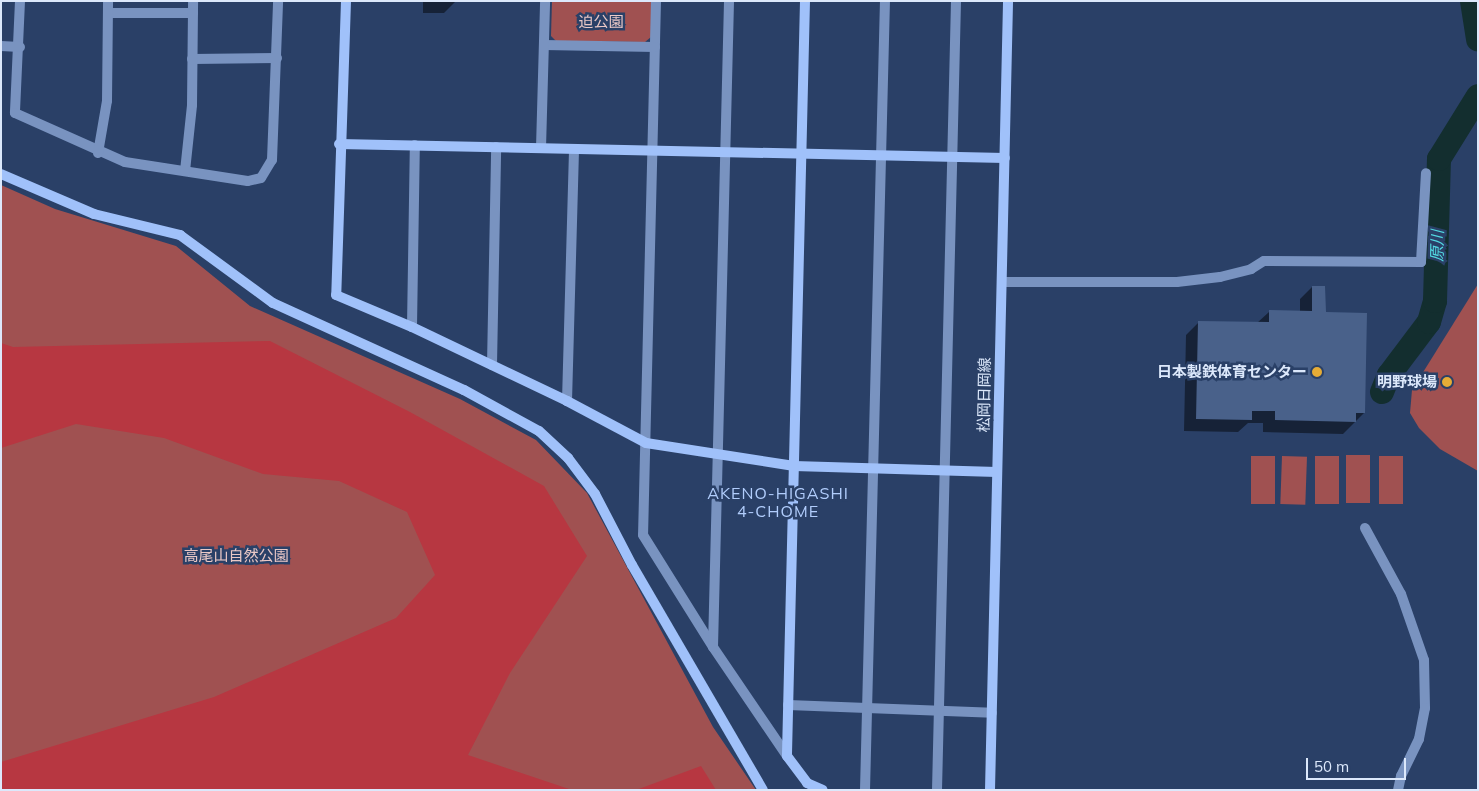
<!DOCTYPE html>
<html>
<head>
<meta charset="utf-8">
<style>
  body { margin:0 }
  #map { position:relative; width:1479px; height:791px; overflow:hidden; background:#2a4067; font-family:Mulish,"Noto Sans JP",sans-serif }
  div>[style] { position:absolute }
  .green>* { inset:0; background:#a05151; transform-origin:0 0 }
  .forest>* { inset:0; background:#b73741 }
  .shadow>* { inset:0; background:#0007 }
  .river>* { height:24px; margin:-12px; padding:0 12px; transform-origin:12px; border-radius:12px; background:#132e2f }
  .building>* { inset:0; background:#49618a }
  .street>* { height:10px; margin:-5px; padding:0 5px; transform-origin:5px; border-radius:5px; background:#7993c0 }
  .secondary>* { height:10px; margin:-5px; padding:0 5px; transform-origin:5px; border-radius:5px; background:#a0c1fa }
  .dots>* { width:14px; height:14px; translate:-50% -50%; box-sizing:border-box; border:2px solid #2a4067; border-radius:50% }
  span { translate:-50% -50%; white-space:nowrap; text-align:center; line-height:1.15; -webkit-text-stroke:5px #2a4067; paint-order:stroke }
  .park-label { font-size:15px; color:#eac8c6 }
  .poi-label { font-size:15px; color:#dce8fb; font-weight:700 }
  .right { translate:-100% -50%; text-align:right }
  .street-label { font-size:15px; color:#dce8fb }
  .water-label { font-size:16px; color:#52d9e2; font-style:italic }
  .neighbourhood-label { font-size:16px; color:#b1cdfc; letter-spacing:1px }
  .frame { position:absolute; inset:0; border:2px solid #dce8fb; pointer-events:none }
  .scale { position:absolute; left:1306px; top:758px; width:100px; height:22px; box-sizing:border-box; border:2px solid #dce8fb; border-top:0; padding-left:6px; font-size:15px; line-height:18px; white-space:nowrap; color:#dce8fb; -webkit-text-stroke:4px #2a4067; paint-order:stroke }
</style>
</head>
<body>
<div id="map">
  <div class="green">
    <i style="clip-path:polygon(552px 1px,651px 1px,651px 37px,645px 42px,556px 41px,551px 36px)"></i>
    <i style="clip-path:polygon(1px 185px,55px 209px,176px 246px,250px 306px,460px 399px,536px 440px,587px 493px,713px 727px,756px 790px,1px 790px)"></i>
    <i style="clip-path:polygon(1478px 284px,1478px 471px,1440px 449px,1419px 428px,1410px 413px,1412px 390px)"></i>
    <i style="left:1346px;top:455px;width:24px;height:48px"></i>
    <i style="left:1251px;top:456px;width:24px;height:48px"></i>
    <i style="left:1282px;top:456px;width:25px;height:48px;rotate:2deg"></i>
    <i style="left:1315px;top:456px;width:24px;height:48px"></i>
    <i style="left:1379px;top:456px;width:24px;height:48px"></i>
  </div>
  <div class="forest">
    <i style="clip-path:polygon(270px 341px,410px 412px,544px 486px,587px 556px,510px 673px,468px 755px,572px 790px,1px 790px,1px 762px,214px 697px,396px 618px,435px 575px,407px 512px,339px 481px,263px 474px,164px 438px,76px 424px,1px 448px,1px 343px,13px 347px)"></i>
    <i style="clip-path:polygon(701px 766px,716px 790px,636px 790px)"></i>
  </div>
  <div class="shadow">
    <i style="clip-path:polygon(423px 1px,456px 1px,444px 13px,423px 13px)"></i>
    <i style="clip-path:polygon(1312px 287px,1364px 413px,1343px 434px,1263px 432px,1263px 423px,1248px 423px,1238px 432px,1184px 431px,1186px 335px,1199px 322px,1257px 323px,1269px 312px,1300px 312px,1300px 299px)"></i>
  </div>
  <div class="river">
    <i style="left:1472px;top:1px;width:39px;rotate:81deg"></i>
    <i style="left:1382px;top:392px;width:18px;rotate:-68deg"></i>
    <i style="left:1389px;top:375px;width:66px;rotate:-53deg"></i>
    <i style="left:1429px;top:322px;width:22px;rotate:-74deg"></i>
    <i style="left:1435px;top:301px;width:142px;rotate:-88.4deg"></i>
    <i style="left:1439px;top:159px;width:74px;rotate:-58.2deg"></i>
  </div>
  <div class="building">
    <i style="clip-path:polygon(1312px 286px,1325px 286px,1326px 312px,1367px 313px,1365px 413px,1356px 413px,1356px 422px,1275px 420px,1275px 411px,1252px 411px,1252px 420px,1196px 419px,1198px 321px,1269px 322px,1269px 310px,1312px 311px)"></i>
  </div>
  <div class="street">
    <i style="left:20px;top:1px;width:112px;rotate:92.6deg"></i>
    <i style="left:15px;top:113px;width:120px;rotate:24deg"></i>
    <i style="left:125px;top:162px;width:124px;rotate:8.8deg"></i>
    <i style="left:248px;top:181px;width:13px;rotate:-13deg"></i>
    <i style="left:261px;top:178px;width:21px;rotate:-59deg"></i>
    <i style="left:272px;top:160px;width:159px;rotate:-87.8deg"></i>
    <i style="left:656px;top:1px;width:534px;rotate:91.39deg"></i>
    <i style="left:643px;top:535px;width:132px;rotate:58deg"></i>
    <i style="left:713px;top:647px;width:132px;rotate:55.8deg"></i>
    <i style="left:108px;top:13px;width:85px"></i>
    <i style="left:544px;top:45px;width:111px;rotate:1deg"></i>
    <i style="left:1px;top:46px;width:19px;rotate:3deg"></i>
    <i style="left:192px;top:59px;width:85px;rotate:-0.7deg"></i>
    <i style="left:541px;top:148px;width:147px;rotate:-88.4deg"></i>
    <i style="left:98px;top:153px;width:53px;rotate:-80.2deg"></i>
    <i style="left:107px;top:101px;width:100px;rotate:-89.4deg"></i>
    <i style="left:185px;top:171px;width:66px;rotate:-83.9deg"></i>
    <i style="left:192px;top:105px;width:104px;rotate:-89.4deg"></i>
    <i style="left:1002px;top:282px;width:175px"></i>
    <i style="left:1177px;top:282px;width:43px;rotate:-6.6deg"></i>
    <i style="left:1220px;top:277px;width:32px;rotate:-14deg"></i>
    <i style="left:1251px;top:269px;width:15px;rotate:-32deg"></i>
    <i style="left:1264px;top:261px;width:157px;rotate:0.4deg"></i>
    <i style="left:1421px;top:262px;width:89px;rotate:-86.8deg"></i>
    <i style="left:412px;top:327px;width:182px;rotate:-89.1deg"></i>
    <i style="left:492px;top:365px;width:218px;rotate:-88.9deg"></i>
    <i style="left:567px;top:401px;width:252px;rotate:-88.4deg"></i>
    <i style="left:1365px;top:528px;width:75px;rotate:61.4deg"></i>
    <i style="left:1401px;top:594px;width:70px;rotate:70.8deg"></i>
    <i style="left:1424px;top:660px;width:48px;rotate:88.8deg"></i>
    <i style="left:1425px;top:708px;width:32px;rotate:101deg"></i>
    <i style="left:1419px;top:739px;width:41px;rotate:115.9deg"></i>
    <i style="left:1401px;top:776px;width:14px;rotate:102deg"></i>
    <i style="left:713px;top:647px;width:646px;rotate:-88.58deg"></i>
    <i style="left:788px;top:705px;width:204px;rotate:2.2deg"></i>
    <i style="left:865px;top:790px;width:789px;rotate:-88.55deg"></i>
    <i style="left:937px;top:790px;width:789px;rotate:-88.62deg"></i>
  </div>
  <div class="secondary">
    <i style="left:346px;top:1px;width:294px;rotate:91.9deg"></i>
    <i style="left:336px;top:295px;width:82px;rotate:22.8deg"></i>
    <i style="left:412px;top:327px;width:172px;rotate:25.5deg"></i>
    <i style="left:567px;top:401px;width:89px;rotate:28deg"></i>
    <i style="left:646px;top:443px;width:150px;rotate:8.8deg"></i>
    <i style="left:794px;top:466px;width:203px;rotate:1.7deg"></i>
    <i style="left:805px;top:1px;width:755px;rotate:91.37deg"></i>
    <i style="left:787px;top:756px;width:34px;rotate:53deg"></i>
    <i style="left:807px;top:783px;width:17px;rotate:24deg"></i>
    <i style="left:339px;top:144px;width:666px;rotate:1.2deg"></i>
    <i style="left:1px;top:174px;width:101px;rotate:23.3deg"></i>
    <i style="left:94px;top:214px;width:89px;rotate:13.7deg"></i>
    <i style="left:180px;top:235px;width:115px;rotate:36.2deg"></i>
    <i style="left:273px;top:303px;width:210px;rotate:24.5deg"></i>
    <i style="left:464px;top:390px;width:85px;rotate:28.7deg"></i>
    <i style="left:539px;top:431px;width:40px;rotate:43deg"></i>
    <i style="left:568px;top:458px;width:45px;rotate:53.1deg"></i>
    <i style="left:595px;top:494px;width:80px;rotate:62.5deg"></i>
    <i style="left:632px;top:565px;width:260px;rotate:59.8deg"></i>
    <i style="left:990px;top:790px;width:789px;rotate:-88.69deg"></i>
  </div>
  <div class="dots">
    <i style="left:1317px;top:372px;background:#e6ac36"></i>
    <i style="left:1447px;top:382px;background:#e6ac36"></i>
  </div>
  <div class="park-label">
    <span style="left:601px;top:22px">迫公園</span>
    <span style="left:236px;top:556px">高尾山自然公園</span>
  </div>
  <div class="poi-label">
    <span class="right" style="left:1307px;top:372px">日本製鉄体育センター</span>
    <span class="right" style="left:1437px;top:382px">明野球場</span>
  </div>
  <div class="street-label">
    <span style="left:984px;top:395px;rotate:-89deg">松岡日岡線</span>
  </div>
  <div class="water-label">
    <span style="left:1437px;top:246px;rotate:-89deg">原川</span>
  </div>
  <div class="neighbourhood-label">
    <span style="left:778px;top:502px">AKENO-HIGASHI<br>4-CHOME</span>
  </div>
  <div class="frame"></div>
  <div class="scale">50 m</div>
</div>
</body>
</html>
